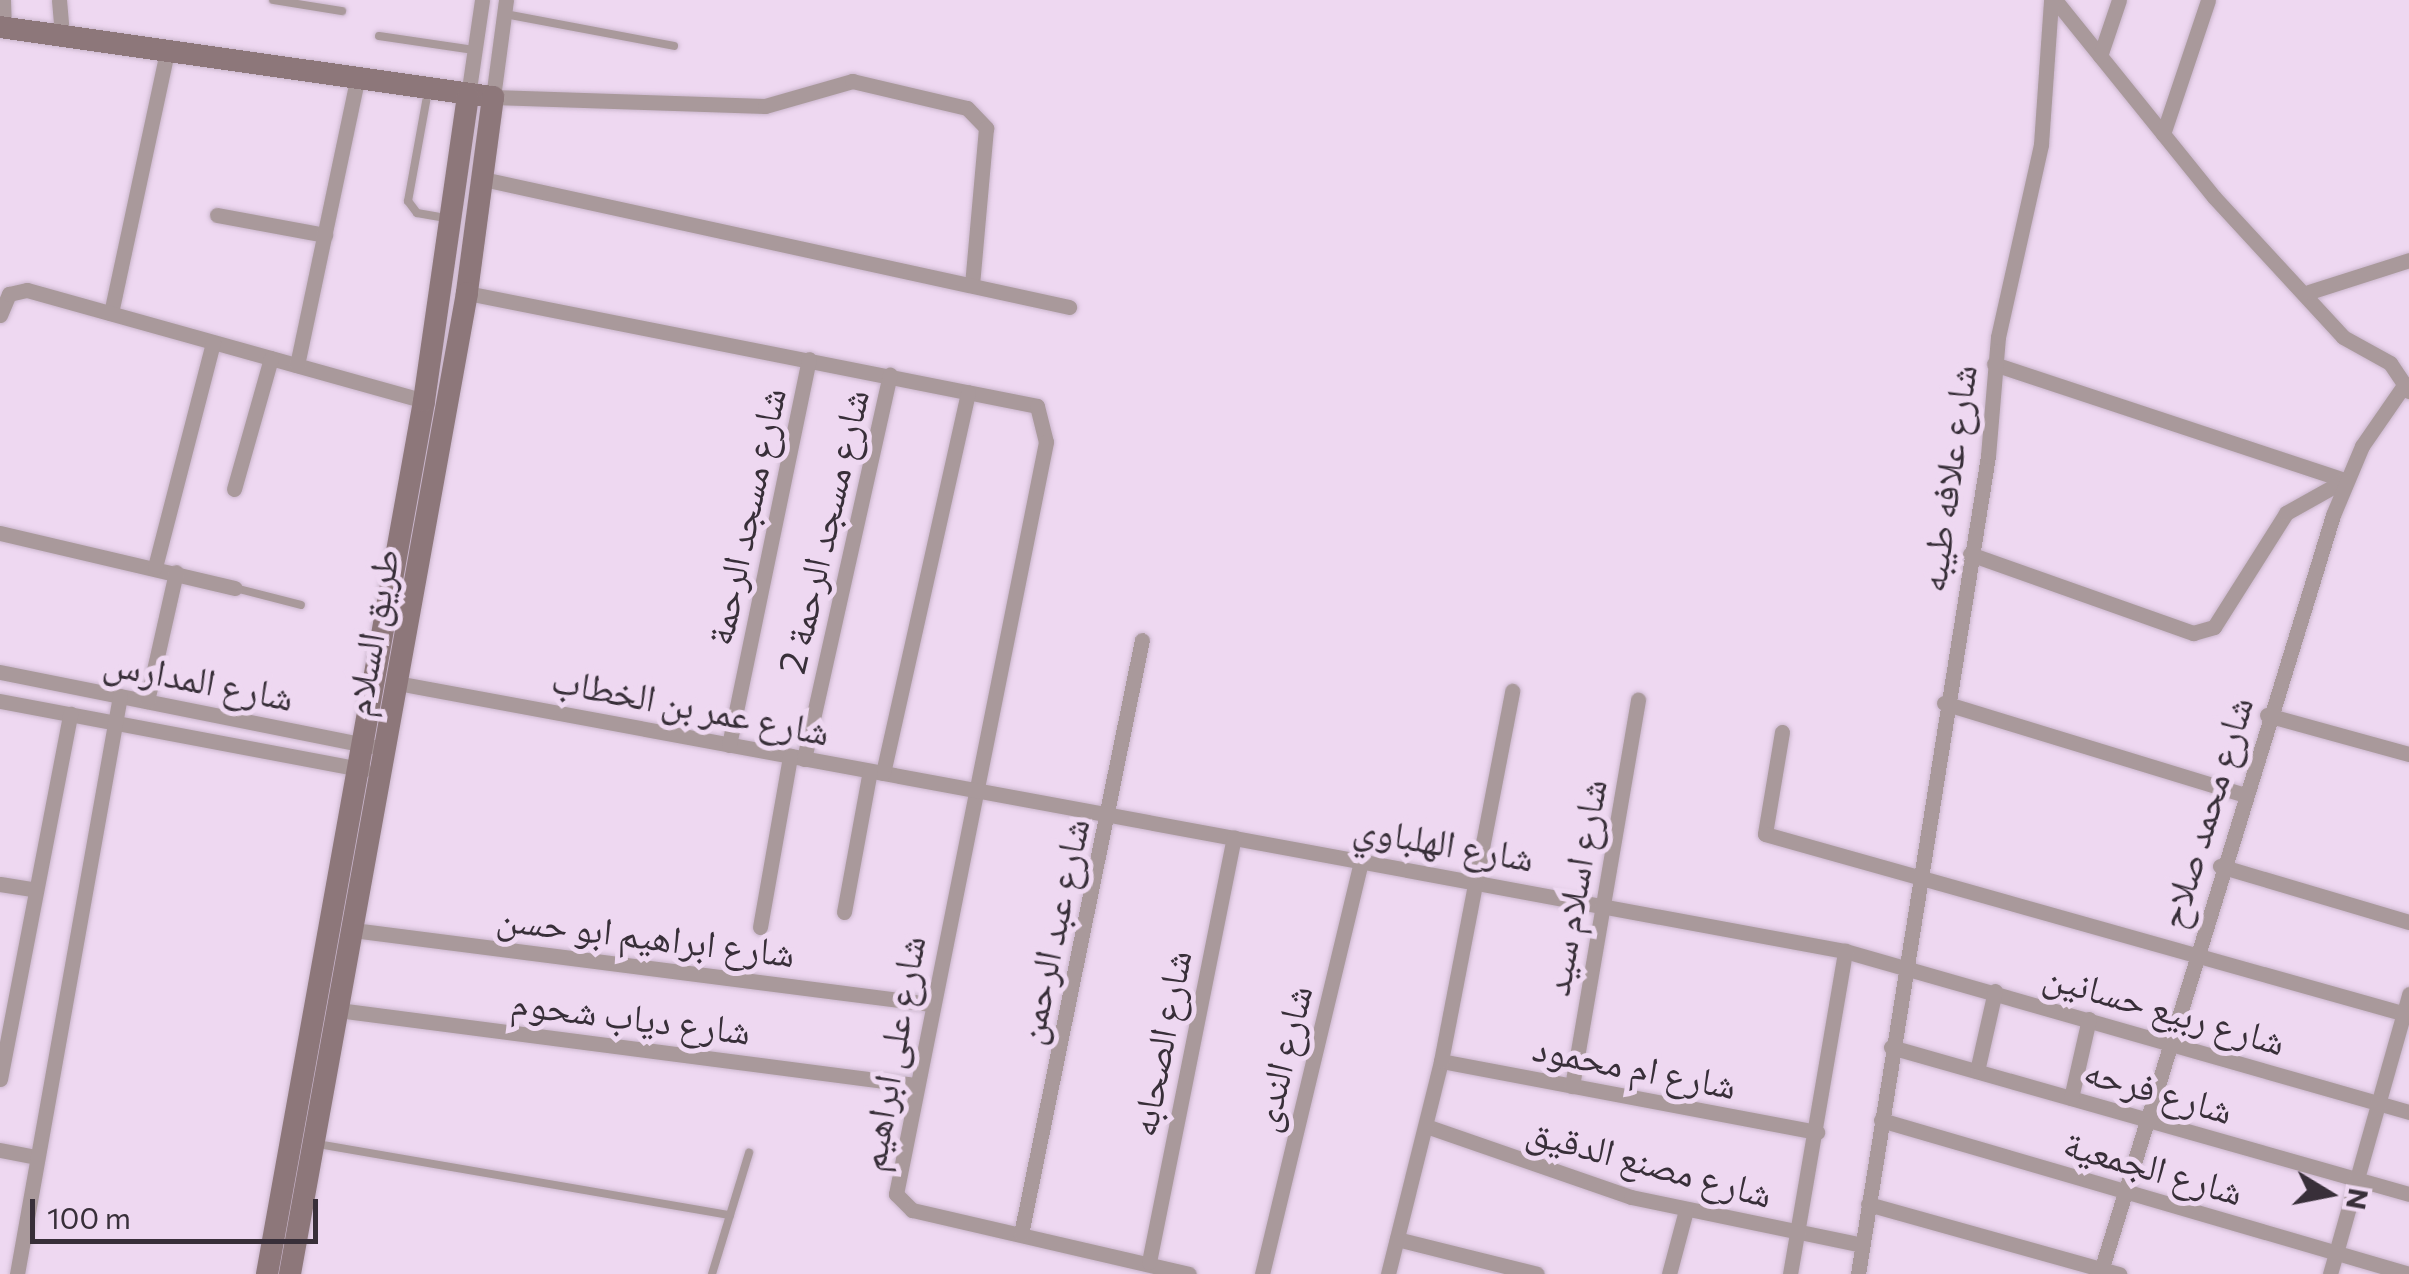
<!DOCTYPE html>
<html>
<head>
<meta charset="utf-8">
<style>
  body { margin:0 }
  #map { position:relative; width:2409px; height:1274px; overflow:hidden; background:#eed8f1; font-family:Commissioner,"Noto Naskh Arabic",sans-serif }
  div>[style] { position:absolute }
  .roads { filter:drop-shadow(0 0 2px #cab6cc) drop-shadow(0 0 2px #cab6cc) }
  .service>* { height:8px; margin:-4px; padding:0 4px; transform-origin:4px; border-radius:4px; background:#a9999b }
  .minor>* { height:15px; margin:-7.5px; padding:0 7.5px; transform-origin:7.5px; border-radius:7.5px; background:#a9999b }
  .secondary>* { height:22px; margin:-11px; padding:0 11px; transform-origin:11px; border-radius:11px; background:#8d777a }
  span { translate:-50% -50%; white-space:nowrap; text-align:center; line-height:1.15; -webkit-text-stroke:10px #eed8f1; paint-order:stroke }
  .street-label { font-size:38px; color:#382f39 }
  .north { position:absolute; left:2279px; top:1144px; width:100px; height:100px; -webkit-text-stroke:8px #eed8f1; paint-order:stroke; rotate:100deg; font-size:28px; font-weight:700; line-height:40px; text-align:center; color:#382f39 }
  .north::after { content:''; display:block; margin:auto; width:35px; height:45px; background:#382f39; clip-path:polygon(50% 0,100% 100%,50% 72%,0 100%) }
  .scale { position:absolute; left:30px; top:1199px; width:288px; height:45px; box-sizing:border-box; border:5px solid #382f39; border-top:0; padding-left:12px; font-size:30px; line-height:35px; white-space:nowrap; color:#382f39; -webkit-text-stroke:8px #eed8f1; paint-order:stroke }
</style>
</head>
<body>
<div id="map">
  <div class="roads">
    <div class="service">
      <i style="left:273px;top:0;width:70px;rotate:9.1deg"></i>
      <i style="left:505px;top:14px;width:172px;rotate:10.7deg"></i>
      <i style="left:379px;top:36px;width:96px;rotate:8.4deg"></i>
      <i style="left:428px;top:91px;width:112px;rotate:100.3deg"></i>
      <i style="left:408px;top:201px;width:15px;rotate:53deg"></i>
      <i style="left:417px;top:213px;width:29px;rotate:10deg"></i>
      <i style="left:235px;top:588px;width:68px;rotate:14.4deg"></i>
      <i style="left:318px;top:1144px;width:418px;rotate:9.8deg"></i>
      <i style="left:712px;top:1274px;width:127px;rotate:-73deg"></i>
    </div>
    <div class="minor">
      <i style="left:3px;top:0;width:27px;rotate:88deg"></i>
      <i style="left:59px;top:0;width:36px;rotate:85deg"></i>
      <i style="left:506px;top:0;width:98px;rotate:97.6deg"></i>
      <i style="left:493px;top:97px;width:272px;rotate:1.9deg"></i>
      <i style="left:765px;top:106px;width:91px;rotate:-16deg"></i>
      <i style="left:852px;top:81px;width:118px;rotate:13.2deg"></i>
      <i style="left:967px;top:108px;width:28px;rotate:46deg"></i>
      <i style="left:986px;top:128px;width:158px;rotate:95.1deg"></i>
      <i style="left:2055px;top:0;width:253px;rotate:51.1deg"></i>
      <i style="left:2214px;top:197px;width:190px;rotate:47.3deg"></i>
      <i style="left:2343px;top:337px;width:54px;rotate:29deg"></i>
      <i style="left:2390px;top:363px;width:34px;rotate:56deg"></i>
      <i style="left:2100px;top:56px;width:59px;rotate:-71.3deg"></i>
      <i style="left:468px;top:96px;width:97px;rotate:-81.7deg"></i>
      <i style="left:2163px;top:134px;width:141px;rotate:-71.4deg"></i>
      <i style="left:483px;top:179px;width:600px;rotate:12.32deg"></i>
      <i style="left:217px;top:215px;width:110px;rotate:10.5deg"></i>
      <i style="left:2309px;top:292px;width:105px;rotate:-17.7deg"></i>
      <i style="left:467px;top:293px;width:581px;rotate:11.21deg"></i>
      <i style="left:1037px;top:406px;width:37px;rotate:76deg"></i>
      <i style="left:1046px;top:442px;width:767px;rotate:101.28deg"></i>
      <i style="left:896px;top:1194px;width:23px;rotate:45deg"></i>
      <i style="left:912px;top:1210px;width:284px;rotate:13deg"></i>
      <i style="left:111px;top:313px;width:268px;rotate:-77.9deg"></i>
      <i style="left:0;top:315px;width:23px;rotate:-67deg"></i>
      <i style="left:9px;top:294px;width:18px;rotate:-13deg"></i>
      <i style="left:27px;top:290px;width:412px;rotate:15.6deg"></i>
      <i style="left:1994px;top:364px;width:370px;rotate:18.3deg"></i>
      <i style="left:297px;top:365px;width:291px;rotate:-78.1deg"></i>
      <i style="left:234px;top:489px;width:136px;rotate:-74.2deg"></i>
      <i style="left:0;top:533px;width:241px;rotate:13.2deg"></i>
      <i style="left:1970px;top:554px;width:237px;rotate:19.5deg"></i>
      <i style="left:2193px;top:633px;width:22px;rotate:-16deg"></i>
      <i style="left:2214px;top:627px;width:135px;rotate:-57.7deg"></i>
      <i style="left:2286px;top:513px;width:68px;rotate:-29.2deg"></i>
      <i style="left:155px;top:567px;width:232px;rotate:-75.5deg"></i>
      <i style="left:0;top:672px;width:378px;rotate:11.3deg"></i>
      <i style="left:397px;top:683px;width:1473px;rotate:10.49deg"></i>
      <i style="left:1845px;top:951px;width:587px;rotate:15.93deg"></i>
      <i style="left:0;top:701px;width:370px;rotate:10.7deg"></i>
      <i style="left:147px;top:701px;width:132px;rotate:-77.3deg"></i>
      <i style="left:1944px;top:703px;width:311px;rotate:17deg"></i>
      <i style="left:2267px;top:715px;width:147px;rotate:15.4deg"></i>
      <i style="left:1782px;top:732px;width:103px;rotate:99.5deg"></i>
      <i style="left:1765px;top:834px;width:669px;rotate:15.7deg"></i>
      <i style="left:729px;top:745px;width:394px;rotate:-78.3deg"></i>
      <i style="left:804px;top:759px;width:394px;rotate:-77.4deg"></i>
      <i style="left:883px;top:773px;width:390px;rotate:-77.4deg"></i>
      <i style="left:2220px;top:866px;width:197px;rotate:16.5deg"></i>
      <i style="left:0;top:884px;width:36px;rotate:9deg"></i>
      <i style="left:844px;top:912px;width:143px;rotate:-79.6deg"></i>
      <i style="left:760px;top:927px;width:174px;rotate:-80deg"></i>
      <i style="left:353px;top:930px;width:583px;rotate:7.3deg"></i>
      <i style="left:338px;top:1010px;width:582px;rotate:7.41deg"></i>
      <i style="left:1891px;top:1047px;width:538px;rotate:15.84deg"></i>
      <i style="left:1441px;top:1061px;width:383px;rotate:10.7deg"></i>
      <i style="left:1977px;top:1071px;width:82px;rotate:-77.3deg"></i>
      <i style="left:0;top:1079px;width:372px;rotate:-79.1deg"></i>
      <i style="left:1572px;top:1086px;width:392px;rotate:-80.3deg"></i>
      <i style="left:2071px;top:1098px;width:81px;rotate:-77.2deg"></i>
      <i style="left:1881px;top:1120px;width:550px;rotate:16.26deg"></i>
      <i style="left:1426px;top:1126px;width:217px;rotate:19.1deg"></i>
      <i style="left:1631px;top:1197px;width:236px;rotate:11.7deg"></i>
      <i style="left:0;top:1150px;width:38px;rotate:11deg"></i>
      <i style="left:1868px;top:1204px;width:261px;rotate:15.6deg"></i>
      <i style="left:1021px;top:1234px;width:606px;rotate:-78.49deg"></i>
      <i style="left:1397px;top:1239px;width:144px;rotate:14deg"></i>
      <i style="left:1149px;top:1262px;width:433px;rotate:-78.7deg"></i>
      <i style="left:17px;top:1274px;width:587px;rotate:-79.9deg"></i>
      <i style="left:1262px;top:1274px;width:428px;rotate:-76.5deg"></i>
      <i style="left:1388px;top:1274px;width:219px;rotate:-76deg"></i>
      <i style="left:1441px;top:1061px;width:377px;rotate:-79.1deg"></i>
      <i style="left:1669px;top:1274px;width:66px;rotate:-75.1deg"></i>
      <i style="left:1790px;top:1274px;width:328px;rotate:-80.3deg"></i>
      <i style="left:1858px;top:1274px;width:828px;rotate:-80.97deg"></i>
      <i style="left:1988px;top:456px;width:119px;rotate:-85.2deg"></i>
      <i style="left:1998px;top:337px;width:198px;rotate:-77.4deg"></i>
      <i style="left:2041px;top:144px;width:144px;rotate:-86deg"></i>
      <i style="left:2100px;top:1274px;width:794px;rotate:-72.93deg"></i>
      <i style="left:2333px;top:515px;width:75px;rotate:-67.2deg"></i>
      <i style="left:2362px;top:446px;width:75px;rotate:-55.3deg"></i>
      <i style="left:2330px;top:1274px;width:291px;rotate:-74.2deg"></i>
    </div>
    <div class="secondary">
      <i style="left:0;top:27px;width:498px;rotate:8.1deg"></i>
      <i style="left:493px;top:97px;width:198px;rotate:97.6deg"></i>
      <i style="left:467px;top:293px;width:997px;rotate:100.23deg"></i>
      <i style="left:267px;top:1274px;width:887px;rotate:-79.8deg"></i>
      <i style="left:424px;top:401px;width:308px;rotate:-81.8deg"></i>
    </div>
  </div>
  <div class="street-label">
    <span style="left:1946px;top:478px;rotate:-82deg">شارع علافه طيبه</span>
    <span style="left:744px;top:516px;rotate:-78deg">شارع مسجد الرحمة</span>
    <span style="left:822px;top:531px;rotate:-77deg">شارع مسجد الرحمة 2</span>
    <span style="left:370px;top:632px;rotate:-80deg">طريق السلام</span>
    <span style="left:199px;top:678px;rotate:11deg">شارع المدارس</span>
    <span style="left:691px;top:704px;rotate:11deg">شارع عمر بن الخطاب</span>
    <span style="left:2204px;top:812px;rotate:-73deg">شارع محمد صلاح</span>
    <span style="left:1444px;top:841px;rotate:10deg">شارع الهلباوي</span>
    <span style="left:1573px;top:887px;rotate:-80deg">شارع اسلام سيد</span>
    <span style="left:1051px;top:931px;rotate:-78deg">شارع عبد الرحمن</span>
    <span style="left:646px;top:934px;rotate:7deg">شارع ابراهيم ابو حسن</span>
    <span style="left:2165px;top:1007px;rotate:16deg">شارع ربيع حسانين</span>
    <span style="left:631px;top:1015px;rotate:7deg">شارع دياب شحوم</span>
    <span style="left:1159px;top:1043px;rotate:-79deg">شارع الصحابه</span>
    <span style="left:890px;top:1053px;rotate:-80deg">شارع على ابراهيم</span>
    <span style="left:1280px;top:1058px;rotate:-76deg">شارع الندى</span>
    <span style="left:1635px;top:1065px;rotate:11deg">شارع ام محمود</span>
    <span style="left:2159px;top:1089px;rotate:16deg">شارع فرحه</span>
    <span style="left:1650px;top:1161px;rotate:15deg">شارع مصنع الدقيق</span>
    <span style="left:2154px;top:1166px;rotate:16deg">شارع الجمعية</span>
  </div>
  <div class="north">N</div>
  <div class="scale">100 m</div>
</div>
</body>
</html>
